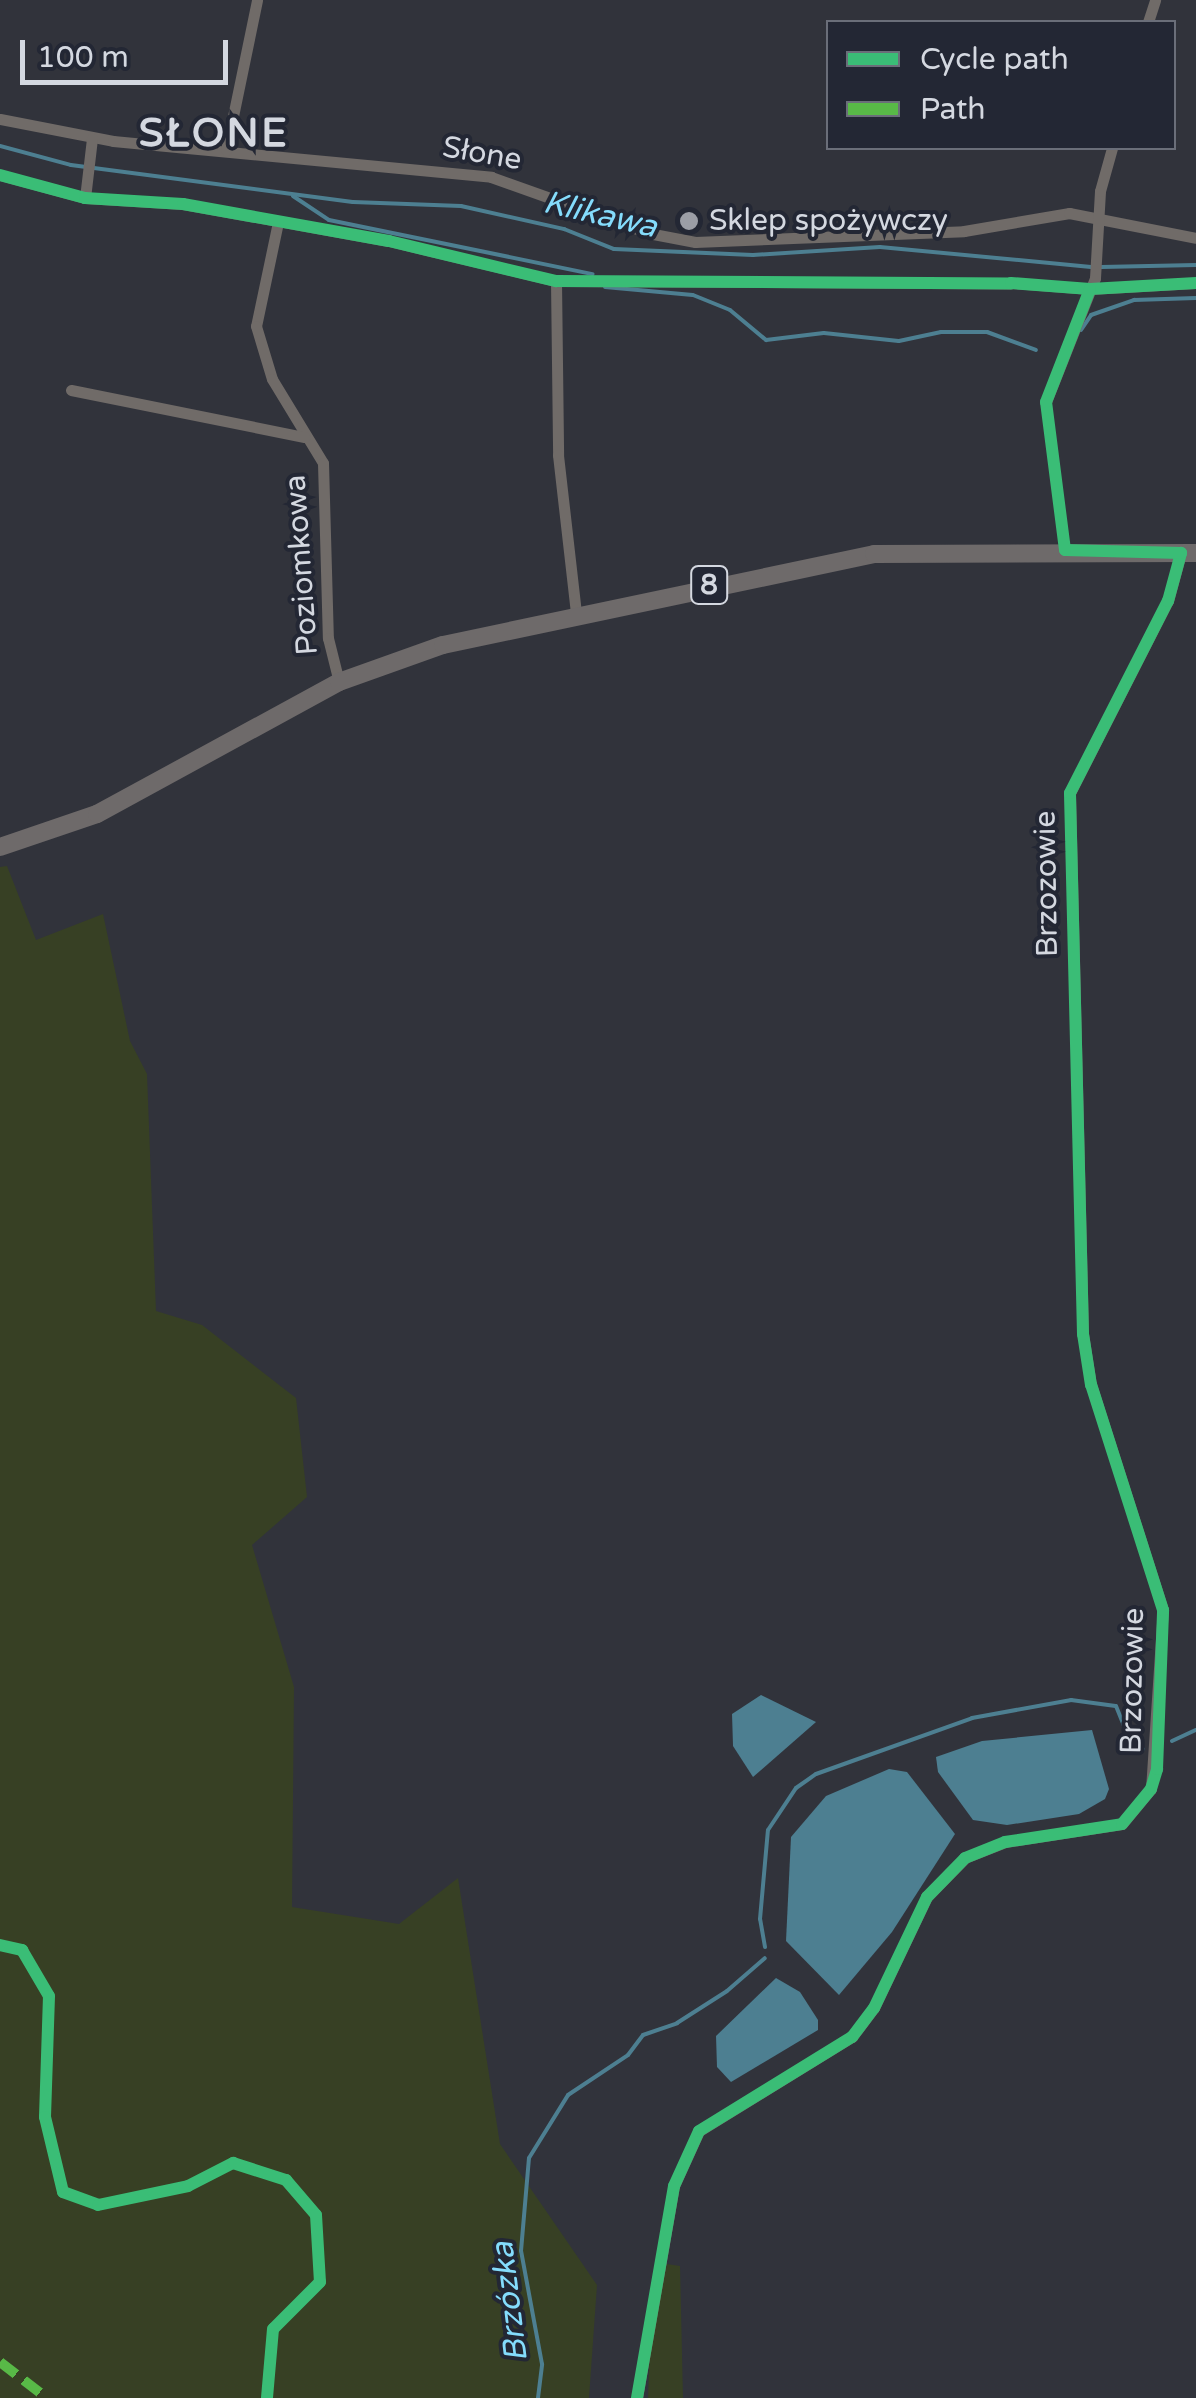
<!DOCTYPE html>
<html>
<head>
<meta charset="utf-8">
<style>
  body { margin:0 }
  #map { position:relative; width:1196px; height:2398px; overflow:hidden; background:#31333b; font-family:"Varela Round",sans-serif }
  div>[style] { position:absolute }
  .green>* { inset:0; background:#374024 }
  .water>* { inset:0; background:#4d7f91 }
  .stream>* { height:4px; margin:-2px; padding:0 2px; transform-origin:2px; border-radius:2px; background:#4d7f91 }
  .minor>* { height:11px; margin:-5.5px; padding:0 5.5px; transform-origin:5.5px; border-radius:5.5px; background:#706b68 }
  .trunk>* { height:18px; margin:-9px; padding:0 9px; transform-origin:9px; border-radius:9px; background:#6e6a6a }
  .quiet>* { height:10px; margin-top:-5px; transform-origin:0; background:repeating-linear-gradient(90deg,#58b947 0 20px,transparent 0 30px) }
  .cycleway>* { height:12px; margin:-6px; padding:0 6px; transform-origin:6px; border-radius:6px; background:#3abd76 }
  .dots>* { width:28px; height:28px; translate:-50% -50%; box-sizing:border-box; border:5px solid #232734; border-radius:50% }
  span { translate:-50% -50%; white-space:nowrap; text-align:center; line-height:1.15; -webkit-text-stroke:8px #232734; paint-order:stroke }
  .shield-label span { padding:2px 8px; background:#232734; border:2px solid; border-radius:8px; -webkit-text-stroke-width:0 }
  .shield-label { font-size:28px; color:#d4d8e0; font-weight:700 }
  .street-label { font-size:30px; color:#d4d8e0 }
  .poi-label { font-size:30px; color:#d4d8e0 }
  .left { translate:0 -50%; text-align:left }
  .water-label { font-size:32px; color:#84dcfc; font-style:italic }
  .district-label { font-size:40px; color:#d4d8e0; font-weight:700; letter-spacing:2.5px }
  .legend { position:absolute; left:826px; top:20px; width:350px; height:130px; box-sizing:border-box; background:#232734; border:2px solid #6a6e79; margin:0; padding:12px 18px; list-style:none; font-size:30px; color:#d4d8e0 }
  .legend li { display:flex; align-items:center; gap:20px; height:50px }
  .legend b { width:50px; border:2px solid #6a6e79 }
  .scale { position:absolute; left:20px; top:40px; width:208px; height:45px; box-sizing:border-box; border:5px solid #d4d8e0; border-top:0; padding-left:12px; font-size:30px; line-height:35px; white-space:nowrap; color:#d4d8e0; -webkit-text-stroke:8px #232734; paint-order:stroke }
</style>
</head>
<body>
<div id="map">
  <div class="green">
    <i style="clip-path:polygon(7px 866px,36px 940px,103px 914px,130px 1041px,147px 1074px,156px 1311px,202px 1325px,296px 1398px,307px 1497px,252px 1545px,294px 1687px,292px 1907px,399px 1924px,458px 1878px,500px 2144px,597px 2285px,589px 2398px,0 2398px,0 867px)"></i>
    <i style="clip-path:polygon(667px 2264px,680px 2266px,683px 2398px,648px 2398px,650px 2339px)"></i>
  </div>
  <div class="water">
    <i style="clip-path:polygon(761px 1695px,816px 1722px,753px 1777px,733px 1746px,732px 1714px)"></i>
    <i style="clip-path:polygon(1092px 1730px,1109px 1789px,1105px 1799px,1079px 1814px,1007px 1825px,973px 1820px,938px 1772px,936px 1757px,982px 1741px)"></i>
    <i style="clip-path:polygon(889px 1769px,907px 1772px,955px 1834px,892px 1932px,839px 1995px,786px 1941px,791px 1837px,826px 1796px)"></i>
    <i style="clip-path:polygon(776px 1978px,800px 1992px,818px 2020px,818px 2030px,731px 2082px,717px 2067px,716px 2036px)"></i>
  </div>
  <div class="stream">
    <i style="left:0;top:146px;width:73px;rotate:15deg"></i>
    <i style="left:71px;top:165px;width:284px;rotate:7.5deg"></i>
    <i style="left:353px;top:202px;width:108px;rotate:2.1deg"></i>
    <i style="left:461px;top:206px;width:106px;rotate:12.6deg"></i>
    <i style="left:564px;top:229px;width:54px;rotate:21.8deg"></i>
    <i style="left:614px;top:249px;width:139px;rotate:2.5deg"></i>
    <i style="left:753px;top:255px;width:127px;rotate:-3.6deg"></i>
    <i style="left:880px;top:247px;width:212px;rotate:5.4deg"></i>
    <i style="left:293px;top:196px;width:43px;rotate:33.7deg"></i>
    <i style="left:329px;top:220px;width:269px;rotate:11.6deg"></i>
    <i style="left:1101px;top:267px;width:95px;rotate:-1.2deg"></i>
    <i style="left:605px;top:287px;width:88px;rotate:5.2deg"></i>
    <i style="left:693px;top:295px;width:40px;rotate:22deg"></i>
    <i style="left:730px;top:310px;width:47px;rotate:39.8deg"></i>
    <i style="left:766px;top:340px;width:58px;rotate:-6.9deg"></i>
    <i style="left:824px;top:333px;width:75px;rotate:6.1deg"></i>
    <i style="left:899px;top:341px;width:43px;rotate:-12.1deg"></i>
    <i style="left:941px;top:332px;width:46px"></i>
    <i style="left:987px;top:332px;width:52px;rotate:20.2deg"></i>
    <i style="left:1081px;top:330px;width:18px;rotate:-56deg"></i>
    <i style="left:1091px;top:315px;width:46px;rotate:-19.2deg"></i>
    <i style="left:1134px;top:300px;width:62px;rotate:-1.8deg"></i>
    <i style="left:1172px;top:1741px;width:26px;rotate:-25deg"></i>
    <i style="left:765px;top:1947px;width:28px;rotate:-100deg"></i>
    <i style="left:760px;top:1919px;width:89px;rotate:-84.9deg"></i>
    <i style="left:768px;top:1830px;width:50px;rotate:-56.3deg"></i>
    <i style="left:796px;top:1788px;width:24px;rotate:-35deg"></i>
    <i style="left:816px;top:1774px;width:166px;rotate:-19.7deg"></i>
    <i style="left:972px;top:1718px;width:101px;rotate:-10.3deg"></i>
    <i style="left:1071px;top:1700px;width:45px;rotate:7.6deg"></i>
    <i style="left:1116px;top:1706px;width:35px;rotate:68deg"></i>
    <i style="left:1129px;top:1739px;width:17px;rotate:36deg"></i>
    <i style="left:538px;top:2398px;width:34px;rotate:-83deg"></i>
    <i style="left:542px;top:2364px;width:115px;rotate:-100.5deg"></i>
    <i style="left:521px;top:2251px;width:93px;rotate:-85.1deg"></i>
    <i style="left:529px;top:2158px;width:74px;rotate:-58.2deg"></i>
    <i style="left:568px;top:2095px;width:72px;rotate:-33.7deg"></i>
    <i style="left:628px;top:2055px;width:25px;rotate:-53deg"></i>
    <i style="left:643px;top:2035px;width:36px;rotate:-19deg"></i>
    <i style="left:677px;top:2023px;width:59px;rotate:-32.6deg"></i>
    <i style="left:727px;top:1991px;width:50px;rotate:-41deg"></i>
  </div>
  <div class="minor">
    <i style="left:1148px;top:22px;width:23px;rotate:-72deg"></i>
    <i style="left:0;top:119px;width:115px;rotate:11deg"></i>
    <i style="left:113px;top:141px;width:380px;rotate:5.4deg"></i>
    <i style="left:491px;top:177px;width:167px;rotate:19.6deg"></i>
    <i style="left:648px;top:233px;width:48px;rotate:10.8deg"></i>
    <i style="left:695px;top:242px;width:269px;rotate:-2.3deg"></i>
    <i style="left:964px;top:231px;width:107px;rotate:-9.7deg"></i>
    <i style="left:1069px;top:213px;width:129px;rotate:11.1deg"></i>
    <i style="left:226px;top:150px;width:153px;rotate:-78.3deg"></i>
    <i style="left:0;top:175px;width:88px;rotate:15.1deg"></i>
    <i style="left:85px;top:198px;width:98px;rotate:3.5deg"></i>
    <i style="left:183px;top:204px;width:209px;rotate:10.2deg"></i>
    <i style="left:389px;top:241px;width:172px;rotate:13.5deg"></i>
    <i style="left:556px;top:281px;width:455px;rotate:0.3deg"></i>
    <i style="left:1011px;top:283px;width:79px;rotate:4.3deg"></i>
    <i style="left:1090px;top:289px;width:106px;rotate:-3.2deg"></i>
    <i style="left:85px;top:198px;width:60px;rotate:-83.3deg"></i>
    <i style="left:278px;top:222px;width:106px;rotate:101.9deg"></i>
    <i style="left:256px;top:326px;width:55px;rotate:73.2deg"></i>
    <i style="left:272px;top:379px;width:98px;rotate:58.7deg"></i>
    <i style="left:323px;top:463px;width:175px;rotate:88.4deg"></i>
    <i style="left:328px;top:638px;width:45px;rotate:76deg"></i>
    <i style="left:556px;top:281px;width:174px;rotate:89.3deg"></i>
    <i style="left:558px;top:455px;width:159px;rotate:83.5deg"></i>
    <i style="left:71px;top:390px;width:238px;rotate:11.4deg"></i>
    <i style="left:1046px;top:402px;width:133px;rotate:-68.4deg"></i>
    <i style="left:1095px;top:278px;width:87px;rotate:-86.7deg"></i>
    <i style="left:1100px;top:191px;width:45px;rotate:-74.4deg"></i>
    <i style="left:637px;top:2398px;width:215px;rotate:-80.1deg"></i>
    <i style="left:674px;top:2186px;width:60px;rotate:-65.6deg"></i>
    <i style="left:699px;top:2131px;width:180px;rotate:-31.6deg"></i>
    <i style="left:852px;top:2037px;width:36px;rotate:-53deg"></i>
    <i style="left:874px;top:2008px;width:123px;rotate:-64.5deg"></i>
    <i style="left:927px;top:1897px;width:54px;rotate:-45.7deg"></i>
    <i style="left:965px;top:1858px;width:43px;rotate:-21.8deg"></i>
    <i style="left:1005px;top:1842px;width:118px;rotate:-8.7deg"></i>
    <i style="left:1122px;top:1824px;width:45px;rotate:-50.4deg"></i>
    <i style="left:1151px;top:1789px;width:179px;rotate:-86.2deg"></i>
    <i style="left:1163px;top:1610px;width:236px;rotate:-107.7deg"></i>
    <i style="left:1091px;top:1385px;width:52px;rotate:-98.9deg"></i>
    <i style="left:1083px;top:1334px;width:541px;rotate:-91.38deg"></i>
    <i style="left:1070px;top:793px;width:216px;rotate:-63deg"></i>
    <i style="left:1168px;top:601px;width:50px;rotate:-74.8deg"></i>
  </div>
  <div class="trunk">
    <i style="left:0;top:847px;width:102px;rotate:-18.8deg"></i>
    <i style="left:97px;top:814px;width:276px;rotate:-28.6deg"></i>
    <i style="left:339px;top:682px;width:110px;rotate:-19.6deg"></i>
    <i style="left:443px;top:645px;width:441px;rotate:-11.9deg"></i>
    <i style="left:874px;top:554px;width:322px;rotate:-0.2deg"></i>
  </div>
  <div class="quiet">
    <i style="left:0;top:2362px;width:59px;rotate:37.5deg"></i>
  </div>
  <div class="cycleway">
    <i style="left:0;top:175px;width:88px;rotate:15.1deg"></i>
    <i style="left:85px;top:198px;width:98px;rotate:3.5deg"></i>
    <i style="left:183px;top:204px;width:209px;rotate:10.2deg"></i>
    <i style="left:389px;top:241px;width:172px;rotate:13.5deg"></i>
    <i style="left:556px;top:281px;width:455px;rotate:0.3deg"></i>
    <i style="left:1011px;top:283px;width:79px;rotate:4.3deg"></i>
    <i style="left:1090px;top:289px;width:106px;rotate:-3.2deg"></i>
    <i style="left:0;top:1945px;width:23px;rotate:13deg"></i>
    <i style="left:22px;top:1950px;width:53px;rotate:59.6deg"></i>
    <i style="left:49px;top:1996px;width:121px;rotate:91.9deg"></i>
    <i style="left:45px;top:2117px;width:77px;rotate:76.5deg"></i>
    <i style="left:63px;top:2192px;width:37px;rotate:20deg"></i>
    <i style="left:98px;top:2205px;width:92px;rotate:-11.9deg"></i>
    <i style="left:188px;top:2186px;width:51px;rotate:-27.1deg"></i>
    <i style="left:233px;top:2163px;width:56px;rotate:17.8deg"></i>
    <i style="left:286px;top:2180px;width:46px;rotate:49.4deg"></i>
    <i style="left:316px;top:2215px;width:67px;rotate:86.6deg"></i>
    <i style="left:320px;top:2282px;width:66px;rotate:135deg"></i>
    <i style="left:273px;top:2329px;width:69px;rotate:95deg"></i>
    <i style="left:637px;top:2398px;width:215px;rotate:-80.1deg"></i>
    <i style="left:674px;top:2186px;width:60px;rotate:-65.6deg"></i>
    <i style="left:699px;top:2131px;width:180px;rotate:-31.6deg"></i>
    <i style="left:852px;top:2037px;width:36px;rotate:-53deg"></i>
    <i style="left:874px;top:2008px;width:123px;rotate:-64.5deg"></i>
    <i style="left:927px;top:1897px;width:54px;rotate:-45.7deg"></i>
    <i style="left:965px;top:1858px;width:43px;rotate:-21.8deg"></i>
    <i style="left:1005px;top:1842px;width:118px;rotate:-8.7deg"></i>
    <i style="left:1122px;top:1824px;width:45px;rotate:-50.4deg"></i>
    <i style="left:1151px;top:1789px;width:21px;rotate:-73deg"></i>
    <i style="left:1157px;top:1769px;width:159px;rotate:-87.8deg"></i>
    <i style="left:1163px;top:1610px;width:236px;rotate:-107.7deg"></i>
    <i style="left:1091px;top:1385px;width:52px;rotate:-98.9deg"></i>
    <i style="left:1083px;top:1334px;width:541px;rotate:-91.38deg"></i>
    <i style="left:1070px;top:793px;width:216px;rotate:-63deg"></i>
    <i style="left:1168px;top:601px;width:50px;rotate:-74.8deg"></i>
    <i style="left:1181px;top:553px;width:116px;rotate:-178.5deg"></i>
    <i style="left:1065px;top:550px;width:149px;rotate:-97.3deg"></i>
    <i style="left:1046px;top:402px;width:121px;rotate:-68.7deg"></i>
  </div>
  <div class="dots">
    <i style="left:689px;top:221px;background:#9b9ea6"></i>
  </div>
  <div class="shield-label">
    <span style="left:709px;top:585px">8</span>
  </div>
  <div class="street-label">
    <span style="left:482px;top:154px;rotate:10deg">Słone</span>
    <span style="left:302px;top:565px;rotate:-94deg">Poziomkowa</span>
    <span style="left:1047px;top:884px;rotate:-91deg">Brzozowie</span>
    <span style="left:1133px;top:1681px;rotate:-89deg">Brzozowie</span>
  </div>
  <div class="poi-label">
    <span class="left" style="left:709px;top:221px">Sklep spożywczy</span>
  </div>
  <div class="water-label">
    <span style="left:600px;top:215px;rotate:13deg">Klikawa</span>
    <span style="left:510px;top:2302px;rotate:-97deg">Brzózka</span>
  </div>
  <div class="district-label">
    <span style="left:214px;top:133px">SŁONE</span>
  </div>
  <ul class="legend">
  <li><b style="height:12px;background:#3abd76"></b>Cycle path</li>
  <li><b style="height:12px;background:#58b947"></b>Path</li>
  </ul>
  <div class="scale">100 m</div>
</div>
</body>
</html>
